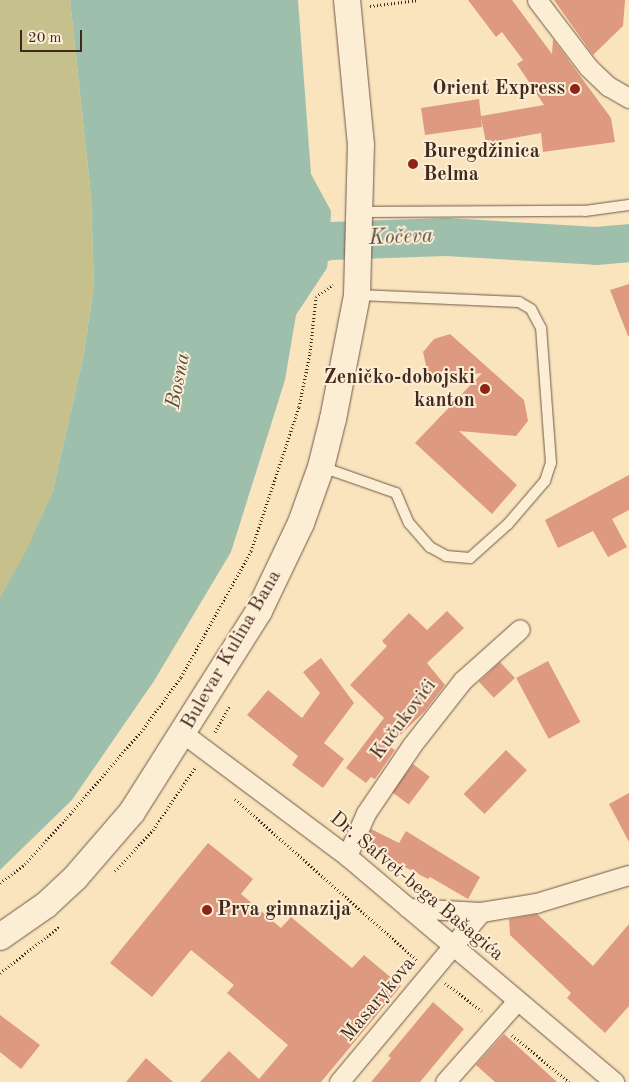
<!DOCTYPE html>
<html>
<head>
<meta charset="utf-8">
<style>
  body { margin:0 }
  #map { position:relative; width:629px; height:1082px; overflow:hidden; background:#fae4be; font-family:"Old Standard TT",serif }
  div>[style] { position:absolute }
  .green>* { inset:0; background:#c6c18c }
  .water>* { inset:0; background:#9fbfad }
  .river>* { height:38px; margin:-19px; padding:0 19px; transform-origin:19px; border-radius:19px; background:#9fbfad }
  .building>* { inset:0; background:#dd9a80; transform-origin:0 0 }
  .path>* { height:3px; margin-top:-1.5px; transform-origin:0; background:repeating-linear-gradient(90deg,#42291e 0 1px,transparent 0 3.5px) }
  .roads { filter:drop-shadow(0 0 1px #705846) drop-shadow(0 0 1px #705846) }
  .lane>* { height:10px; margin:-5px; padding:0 5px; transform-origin:5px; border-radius:5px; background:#fcedd5 }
  .street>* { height:19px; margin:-9.5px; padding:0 9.5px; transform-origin:9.5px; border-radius:9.5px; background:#fcedd5 }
  .secondary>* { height:26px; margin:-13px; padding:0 13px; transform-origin:13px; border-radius:13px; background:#fcedd5 }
  .dots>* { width:14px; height:14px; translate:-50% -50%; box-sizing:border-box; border:2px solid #fcedd5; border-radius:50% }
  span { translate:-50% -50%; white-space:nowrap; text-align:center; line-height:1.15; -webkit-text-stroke:4px #fcedd5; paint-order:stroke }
  .poi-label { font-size:20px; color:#42291e; font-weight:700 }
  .right { translate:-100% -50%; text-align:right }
  .left { translate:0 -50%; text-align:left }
  .street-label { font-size:20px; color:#42291e }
  .water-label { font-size:21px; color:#594e42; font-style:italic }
  .scale { position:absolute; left:20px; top:30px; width:62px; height:22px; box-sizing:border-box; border:2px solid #42291e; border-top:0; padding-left:6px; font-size:15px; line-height:18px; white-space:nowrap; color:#42291e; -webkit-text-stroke:4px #fcedd5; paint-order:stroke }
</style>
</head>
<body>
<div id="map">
  <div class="green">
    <i style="clip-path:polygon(0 0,70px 0,91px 196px,94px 286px,83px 358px,53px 491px,24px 556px,0 597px)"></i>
  </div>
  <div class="water">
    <i style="clip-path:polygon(70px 0,298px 0,311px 174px,331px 211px,330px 241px,327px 268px,296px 315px,285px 380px,231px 552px,154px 681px,72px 800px,0 870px,0 597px,24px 555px,53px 491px,83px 358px,94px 286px,91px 196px)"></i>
  </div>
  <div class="river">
    <i style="left:281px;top:253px;width:50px;rotate:-13.8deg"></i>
    <i style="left:330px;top:241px;width:116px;rotate:-2deg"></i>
    <i style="left:446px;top:237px;width:150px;rotate:3.4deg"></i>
    <i style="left:596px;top:246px;width:33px;rotate:-5deg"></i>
  </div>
  <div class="building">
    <i style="clip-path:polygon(468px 0,512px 0,552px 54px,553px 39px,611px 118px,615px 142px,543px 152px,541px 133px,486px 143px,481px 117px,482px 127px,425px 135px,421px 108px,479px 99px,481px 116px,544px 105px,517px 64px,523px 60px,502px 32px,496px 37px)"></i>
    <i style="clip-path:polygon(554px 0,625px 0,623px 26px,593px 55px)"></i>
    <i style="clip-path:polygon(629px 284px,629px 336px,628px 336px,610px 290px)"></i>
    <i style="clip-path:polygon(450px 334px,524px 400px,528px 421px,516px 436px,459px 431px,517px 485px,492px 514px,415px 443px,482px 373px,429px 379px,423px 352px,434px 339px)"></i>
    <i style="clip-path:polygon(629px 475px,629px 510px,612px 519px,627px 547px,608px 557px,593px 531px,558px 548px,545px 520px)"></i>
    <i style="clip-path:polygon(447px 611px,464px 628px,427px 663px,445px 685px,424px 712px,389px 746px,395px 750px,375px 779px,371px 777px,366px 783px,346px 768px,384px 718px,350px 685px,387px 646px,382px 641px,409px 613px,427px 630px)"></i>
    <i style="clip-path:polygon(321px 658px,354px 703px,324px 743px,344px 759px,323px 788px,292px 765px,298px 756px,247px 715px,268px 690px,302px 718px,320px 693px,303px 672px)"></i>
    <i style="left:548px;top:661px;width:69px;height:36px;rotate:62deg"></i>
    <i style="left:500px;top:662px;width:22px;height:29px;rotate:47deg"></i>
    <i style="left:506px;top:750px;width:29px;height:61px;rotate:44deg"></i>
    <i style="left:413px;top:764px;width:21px;height:35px;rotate:37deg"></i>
    <i style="clip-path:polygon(629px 793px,629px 842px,609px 804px)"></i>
    <i style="clip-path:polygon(371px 829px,399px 843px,406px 831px,480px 877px,468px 899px,430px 877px,428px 879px,364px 846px)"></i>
    <i style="clip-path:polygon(208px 843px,253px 879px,241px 894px,281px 928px,291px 917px,352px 968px,364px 955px,401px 986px,321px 1082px,200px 1082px,229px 1051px,259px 1079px,288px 1045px,227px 993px,234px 985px,191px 950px,152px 997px,110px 963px)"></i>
    <i style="clip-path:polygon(537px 914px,593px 966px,629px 924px,629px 1006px,605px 1033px,567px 998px,571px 993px,510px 935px,509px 919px)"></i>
    <i style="clip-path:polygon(433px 1002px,464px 1029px,420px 1082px,371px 1082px,391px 1058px,388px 1056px)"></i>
    <i style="clip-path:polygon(0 1015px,40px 1045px,21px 1069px,0 1052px)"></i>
    <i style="clip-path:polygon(504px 1034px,557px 1082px,495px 1082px,476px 1065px)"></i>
    <i style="clip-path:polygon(146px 1058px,173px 1082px,126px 1082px)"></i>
  </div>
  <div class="path">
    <i style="left:370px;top:6px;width:49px;rotate:-7deg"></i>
    <i style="left:215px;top:732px;width:29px;rotate:-61deg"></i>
    <i style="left:235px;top:799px;width:243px;rotate:41.5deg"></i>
    <i style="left:115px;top:871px;width:56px;rotate:-47.2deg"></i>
    <i style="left:153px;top:830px;width:77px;rotate:-56.1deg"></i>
    <i style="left:0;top:883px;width:31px;rotate:-37deg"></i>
    <i style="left:25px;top:864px;width:67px;rotate:-48deg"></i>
    <i style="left:70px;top:814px;width:112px;rotate:-49.3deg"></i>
    <i style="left:143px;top:729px;width:64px;rotate:-53.8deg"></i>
    <i style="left:181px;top:677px;width:144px;rotate:-60.9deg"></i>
    <i style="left:251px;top:551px;width:152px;rotate:-71.6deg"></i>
    <i style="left:299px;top:407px;width:55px;rotate:-78.5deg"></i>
    <i style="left:310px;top:353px;width:56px;rotate:-83.9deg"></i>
    <i style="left:316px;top:297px;width:21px;rotate:-37deg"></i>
    <i style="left:0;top:973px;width:75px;rotate:-37.9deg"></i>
    <i style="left:445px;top:983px;width:46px;rotate:37.1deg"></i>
    <i style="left:512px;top:1035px;width:74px;rotate:39.5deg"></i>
  </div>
  <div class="roads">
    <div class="lane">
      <i style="left:361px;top:212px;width:224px;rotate:-0.3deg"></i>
      <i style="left:585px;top:211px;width:44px;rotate:-7.8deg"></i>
      <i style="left:322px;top:467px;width:78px;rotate:19.4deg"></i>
      <i style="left:396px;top:493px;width:33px;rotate:67deg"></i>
      <i style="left:409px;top:523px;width:32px;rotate:49deg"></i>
      <i style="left:430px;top:547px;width:18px;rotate:29deg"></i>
      <i style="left:446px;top:556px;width:24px;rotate:5deg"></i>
      <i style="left:470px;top:558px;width:51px;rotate:-41.8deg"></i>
      <i style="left:508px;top:524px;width:57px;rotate:-49.3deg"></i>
      <i style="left:545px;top:481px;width:19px;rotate:-72deg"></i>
      <i style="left:551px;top:463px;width:135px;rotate:-94.2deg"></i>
      <i style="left:541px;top:328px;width:21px;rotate:-118deg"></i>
      <i style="left:531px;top:309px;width:14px;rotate:-150deg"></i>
      <i style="left:519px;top:302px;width:161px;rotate:-177.5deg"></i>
    </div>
    <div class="street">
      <i style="left:537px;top:0;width:84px;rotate:52.7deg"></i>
      <i style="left:588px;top:67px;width:28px;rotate:44deg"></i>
      <i style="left:608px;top:86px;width:24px;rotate:30deg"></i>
      <i style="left:184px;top:734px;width:204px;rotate:36.8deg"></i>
      <i style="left:347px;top:856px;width:350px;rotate:40.2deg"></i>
      <i style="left:347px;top:856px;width:47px;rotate:-66.2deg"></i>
      <i style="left:366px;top:813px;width:82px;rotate:-55.9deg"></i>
      <i style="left:412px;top:745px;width:83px;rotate:-51.9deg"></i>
      <i style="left:463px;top:680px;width:76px;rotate:-41.8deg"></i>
      <i style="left:408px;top:908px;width:73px;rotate:3.1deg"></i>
      <i style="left:481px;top:912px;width:56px;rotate:-9.3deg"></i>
      <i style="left:536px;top:903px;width:97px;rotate:-16.8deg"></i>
      <i style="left:339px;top:1082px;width:222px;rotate:-50.1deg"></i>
      <i style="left:445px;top:1082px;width:108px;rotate:-48.4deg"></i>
    </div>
    <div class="secondary">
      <i style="left:0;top:937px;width:56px;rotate:-34.8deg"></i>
      <i style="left:46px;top:905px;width:40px;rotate:-43deg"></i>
      <i style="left:75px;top:878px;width:87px;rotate:-49.2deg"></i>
      <i style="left:132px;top:812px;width:238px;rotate:-57.7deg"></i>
      <i style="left:259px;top:611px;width:98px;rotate:-64.5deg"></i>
      <i style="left:301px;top:523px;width:59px;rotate:-70.3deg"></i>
      <i style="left:321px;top:467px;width:49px;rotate:-76deg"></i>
      <i style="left:333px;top:419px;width:126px;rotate:-79deg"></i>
      <i style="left:357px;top:295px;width:150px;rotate:-88.5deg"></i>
      <i style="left:361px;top:145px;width:146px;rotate:-95.5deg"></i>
    </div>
  </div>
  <div class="dots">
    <i style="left:575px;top:89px;background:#8f2418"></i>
    <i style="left:413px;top:164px;background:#8f2418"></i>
    <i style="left:485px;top:389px;background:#8f2418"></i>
    <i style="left:207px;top:910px;background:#8f2418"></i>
  </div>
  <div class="poi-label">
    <span class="right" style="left:565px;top:89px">Orient Express</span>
    <span class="left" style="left:423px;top:164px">Buregdžinica<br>Belma</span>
    <span class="right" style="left:475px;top:390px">Zeničko-dobojski<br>kanton</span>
    <span class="left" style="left:217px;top:910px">Prva gimnazija</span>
  </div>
  <div class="street-label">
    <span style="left:232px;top:650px;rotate:-60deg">Bulevar Kulina Bana</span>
    <span style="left:404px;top:720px;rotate:-53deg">Kučukovići</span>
    <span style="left:416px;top:887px;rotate:40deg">Dr. Safvet-bega Bašagića</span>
    <span style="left:379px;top:1000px;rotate:-50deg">Masarykova</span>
  </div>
  <div class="water-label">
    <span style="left:401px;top:238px;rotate:-2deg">Kočeva</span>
    <span style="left:179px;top:381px;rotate:-79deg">Bosna</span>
  </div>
  <div class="scale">20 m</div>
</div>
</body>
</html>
